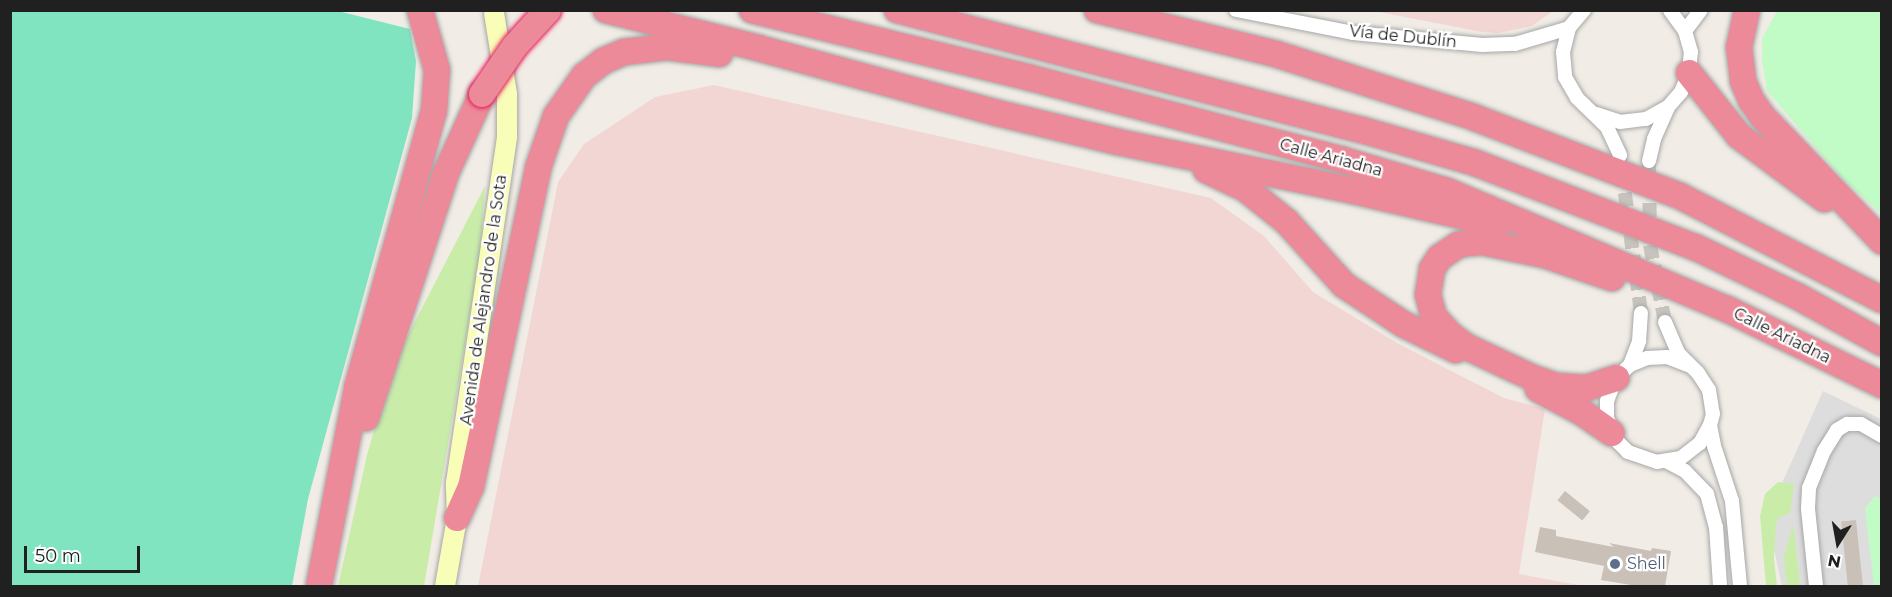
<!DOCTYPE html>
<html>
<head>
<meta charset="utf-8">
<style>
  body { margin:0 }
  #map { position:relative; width:1892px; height:597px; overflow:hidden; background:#f1ede6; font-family:Montserrat,sans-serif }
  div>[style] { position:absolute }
  .residential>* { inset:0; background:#dedddd }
  .commercial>* { inset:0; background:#f2d6d4 }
  .grass>* { inset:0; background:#c9eda9 }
  .park>* { inset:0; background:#c1fcc7 }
  .pitch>* { inset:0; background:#80e4c0 }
  .building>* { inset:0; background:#c9c0b8; transform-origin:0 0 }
  .street-tunnel>* { height:14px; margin-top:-7px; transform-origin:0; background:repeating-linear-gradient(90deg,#c7c4be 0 14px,transparent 0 21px) }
  .roads { filter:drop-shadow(0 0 2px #a7a7a7) drop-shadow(0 0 2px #a7a7a7) }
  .street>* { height:14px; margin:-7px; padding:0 7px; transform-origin:7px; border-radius:7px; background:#fff }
  .secondary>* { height:20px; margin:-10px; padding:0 10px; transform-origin:10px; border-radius:10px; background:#f8fdb8 }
  .highway>* { height:26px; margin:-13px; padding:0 13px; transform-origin:13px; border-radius:13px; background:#ec8a99 }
  .bridges { filter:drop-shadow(0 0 2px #e51d5c) drop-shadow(0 0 2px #e51d5c) }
  .highway-bridge>* { height:26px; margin:-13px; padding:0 13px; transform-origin:13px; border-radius:13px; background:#ec8a99 }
  .dots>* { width:16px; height:16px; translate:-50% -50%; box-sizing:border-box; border:3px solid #fff; border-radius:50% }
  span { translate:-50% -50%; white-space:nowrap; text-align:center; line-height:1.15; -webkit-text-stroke:4.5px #fff; paint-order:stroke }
  .street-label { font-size:16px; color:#202020 }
  .service-label { font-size:16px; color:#4e5e75 }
  .left { translate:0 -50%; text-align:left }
  .frame { position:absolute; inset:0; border:12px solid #202020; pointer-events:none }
  .north { position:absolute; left:1808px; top:513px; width:60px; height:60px; -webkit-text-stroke:4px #fff; paint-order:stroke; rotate:191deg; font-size:16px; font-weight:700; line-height:24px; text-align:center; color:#202020 }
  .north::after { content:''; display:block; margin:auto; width:21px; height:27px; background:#202020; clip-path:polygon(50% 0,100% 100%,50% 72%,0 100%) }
  .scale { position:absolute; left:24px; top:546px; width:116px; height:27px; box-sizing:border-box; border:3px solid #202020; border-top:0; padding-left:8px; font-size:18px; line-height:21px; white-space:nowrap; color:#202020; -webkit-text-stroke:4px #fff; paint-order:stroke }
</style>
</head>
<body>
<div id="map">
  <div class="residential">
    <i style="clip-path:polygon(1823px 391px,1881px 419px,1881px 586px,1782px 586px,1767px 517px)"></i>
  </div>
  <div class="commercial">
    <i style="clip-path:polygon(1374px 11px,1553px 10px,1553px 11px,1532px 26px,1498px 33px,1482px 32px)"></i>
    <i style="clip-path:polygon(714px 85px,1211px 198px,1264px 236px,1313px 292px,1397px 343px,1504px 398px,1545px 409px,1519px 574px,1584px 586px,478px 586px,558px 182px,584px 144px,655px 97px)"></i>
  </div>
  <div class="grass">
    <i style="clip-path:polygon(485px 186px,480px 255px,424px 586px,338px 586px,367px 455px,393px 364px)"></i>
    <i style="clip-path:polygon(1778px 482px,1794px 484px,1790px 513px,1778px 518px,1776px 525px,1774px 558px,1777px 586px,1766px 586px,1760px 516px,1765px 494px)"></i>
    <i style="clip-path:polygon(1793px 526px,1795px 538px,1800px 586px,1787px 586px,1785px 574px,1784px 555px)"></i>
  </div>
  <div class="park">
    <i style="clip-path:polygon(1777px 11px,1881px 11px,1881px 213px,1843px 179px,1767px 91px,1762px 61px,1762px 38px)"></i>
    <i style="clip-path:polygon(1875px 496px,1881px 500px,1881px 586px,1874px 586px,1865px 508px)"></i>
  </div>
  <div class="pitch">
    <i style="clip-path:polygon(334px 10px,410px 29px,416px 61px,412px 118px,308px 499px,292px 586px,11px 586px,11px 11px)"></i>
  </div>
  <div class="building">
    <i style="left:1565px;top:491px;width:32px;height:12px;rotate:39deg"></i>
    <i style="left:1856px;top:520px;width:66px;height:15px;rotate:84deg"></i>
    <i style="clip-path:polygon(1540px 527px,1556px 530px,1556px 536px,1614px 547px,1609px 543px,1651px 551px,1652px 548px,1671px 551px,1665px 586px,1637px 586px,1601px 580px,1604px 566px,1535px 552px)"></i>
  </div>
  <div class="street-tunnel">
    <i style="left:1649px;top:161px;width:84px;rotate:89.3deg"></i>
    <i style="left:1650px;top:245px;width:78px;rotate:79deg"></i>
    <i style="left:1622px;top:172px;width:142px;rotate:82.3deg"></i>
  </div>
  <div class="roads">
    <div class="street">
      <i style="left:1236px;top:10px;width:119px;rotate:11.1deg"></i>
      <i style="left:1353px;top:33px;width:130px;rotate:5.3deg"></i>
      <i style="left:1482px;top:45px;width:33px;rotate:-2deg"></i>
      <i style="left:1515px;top:44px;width:56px;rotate:-16.5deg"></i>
      <i style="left:1584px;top:10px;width:23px;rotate:130deg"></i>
      <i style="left:1569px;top:28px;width:25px;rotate:104deg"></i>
      <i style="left:1563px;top:52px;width:25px;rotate:85deg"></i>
      <i style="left:1565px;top:77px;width:24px;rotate:60deg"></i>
      <i style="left:1577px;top:98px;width:42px;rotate:44deg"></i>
      <i style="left:1607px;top:127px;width:31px;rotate:65deg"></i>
      <i style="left:1685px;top:31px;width:26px;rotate:-53deg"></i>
      <i style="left:1596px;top:114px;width:25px;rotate:18deg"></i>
      <i style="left:1620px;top:122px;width:26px;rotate:-7deg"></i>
      <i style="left:1646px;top:119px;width:25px;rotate:-29deg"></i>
      <i style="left:1649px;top:161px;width:23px;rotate:-77deg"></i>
      <i style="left:1654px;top:139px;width:35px;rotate:-66deg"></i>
      <i style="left:1668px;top:107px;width:20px;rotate:-49deg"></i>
      <i style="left:1681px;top:92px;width:21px;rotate:-67deg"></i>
      <i style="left:1689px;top:73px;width:21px;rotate:-85deg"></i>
      <i style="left:1691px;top:52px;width:22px;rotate:-106deg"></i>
      <i style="left:1685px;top:31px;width:26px;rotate:-126deg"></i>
      <i style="left:1665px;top:322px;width:34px;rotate:67deg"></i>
      <i style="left:1678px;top:353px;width:28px;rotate:45deg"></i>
      <i style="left:1698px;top:373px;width:20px;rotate:57deg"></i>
      <i style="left:1709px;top:390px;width:24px;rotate:81deg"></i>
      <i style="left:1713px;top:414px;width:11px;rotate:105deg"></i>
      <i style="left:1710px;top:425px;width:21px;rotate:119deg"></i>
      <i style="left:1700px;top:443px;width:24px;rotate:142deg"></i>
      <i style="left:1681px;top:458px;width:24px;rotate:171deg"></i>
      <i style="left:1657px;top:462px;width:31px;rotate:-161deg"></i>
      <i style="left:1628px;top:452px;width:17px;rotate:-135deg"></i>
      <i style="left:1616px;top:440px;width:24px;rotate:-112deg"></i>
      <i style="left:1607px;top:418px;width:17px;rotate:-90deg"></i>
      <i style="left:1607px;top:401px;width:25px;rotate:-69deg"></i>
      <i style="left:1616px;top:378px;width:19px;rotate:-43deg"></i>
      <i style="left:1630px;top:365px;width:18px;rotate:-22deg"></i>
      <i style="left:1647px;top:358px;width:20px;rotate:-3deg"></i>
      <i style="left:1667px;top:357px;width:25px;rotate:21deg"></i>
      <i style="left:1630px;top:365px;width:26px;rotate:-69deg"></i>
      <i style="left:1639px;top:341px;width:28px;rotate:-86deg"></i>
      <i style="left:1710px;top:425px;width:21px;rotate:79deg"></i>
      <i style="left:1714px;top:446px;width:58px;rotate:71.9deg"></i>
      <i style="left:1732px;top:501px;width:85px;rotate:84.6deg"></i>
      <i style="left:1668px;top:462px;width:19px;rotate:28deg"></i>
      <i style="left:1685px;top:471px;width:32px;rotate:46deg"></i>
      <i style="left:1707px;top:494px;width:34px;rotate:75deg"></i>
      <i style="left:1716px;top:527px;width:59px;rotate:86.1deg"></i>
      <i style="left:1816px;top:586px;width:78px;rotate:-95.9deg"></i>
      <i style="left:1808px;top:508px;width:20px;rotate:-87deg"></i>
      <i style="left:1809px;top:488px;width:40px;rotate:-68deg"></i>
      <i style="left:1824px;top:451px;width:25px;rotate:-58deg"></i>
      <i style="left:1837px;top:430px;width:12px;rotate:-31deg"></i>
      <i style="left:1847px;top:424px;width:14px"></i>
      <i style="left:1861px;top:424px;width:24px;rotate:30deg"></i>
    </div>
    <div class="secondary">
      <i style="left:445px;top:586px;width:69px;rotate:-80deg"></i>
      <i style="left:457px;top:518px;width:35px;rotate:-92deg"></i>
      <i style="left:456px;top:483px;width:351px;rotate:-81.6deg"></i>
      <i style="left:507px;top:136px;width:42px;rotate:-90deg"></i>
      <i style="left:507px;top:94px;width:82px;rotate:-99.1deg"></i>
    </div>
    <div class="highway">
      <i style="left:606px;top:10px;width:157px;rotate:14deg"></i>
      <i style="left:758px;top:48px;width:248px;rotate:15.2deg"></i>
      <i style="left:997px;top:113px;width:124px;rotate:13.5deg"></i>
      <i style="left:1118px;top:142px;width:241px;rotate:11.7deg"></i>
      <i style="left:1354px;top:191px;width:147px;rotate:13deg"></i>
      <i style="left:752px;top:10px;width:287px;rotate:13.7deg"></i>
      <i style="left:1031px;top:78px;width:323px;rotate:14.7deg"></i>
      <i style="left:1343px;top:160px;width:109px;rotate:16.6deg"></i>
      <i style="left:1447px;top:191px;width:304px;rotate:22.9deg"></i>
      <i style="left:1727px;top:309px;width:173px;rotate:26.1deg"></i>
      <i style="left:897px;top:10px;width:480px;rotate:14.5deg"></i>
      <i style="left:1362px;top:130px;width:116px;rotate:16.1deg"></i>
      <i style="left:1473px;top:162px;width:238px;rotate:21deg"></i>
      <i style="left:1695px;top:247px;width:113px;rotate:25.7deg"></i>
      <i style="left:1797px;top:296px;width:97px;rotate:28.9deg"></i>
      <i style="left:1097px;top:10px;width:184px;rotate:13.8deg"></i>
      <i style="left:1276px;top:54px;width:207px;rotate:17.7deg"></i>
      <i style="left:1473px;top:117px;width:222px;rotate:20.9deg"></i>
      <i style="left:1680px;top:196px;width:227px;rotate:27.2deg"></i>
      <i style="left:1747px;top:10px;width:38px;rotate:102deg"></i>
      <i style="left:1739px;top:47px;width:34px;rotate:83deg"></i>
      <i style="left:1743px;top:81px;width:21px;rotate:67deg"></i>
      <i style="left:1751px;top:100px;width:21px;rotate:55deg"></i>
      <i style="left:1763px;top:117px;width:172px;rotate:46.2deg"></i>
      <i style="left:1689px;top:73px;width:80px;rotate:51.6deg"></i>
      <i style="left:1739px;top:136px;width:106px;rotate:36.5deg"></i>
      <i style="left:1206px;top:170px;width:44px;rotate:25.4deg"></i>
      <i style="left:1246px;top:189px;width:53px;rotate:38.8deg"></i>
      <i style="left:1287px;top:222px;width:85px;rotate:47.9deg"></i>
      <i style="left:1344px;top:285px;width:71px;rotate:33.5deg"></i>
      <i style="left:1403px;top:324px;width:59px;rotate:26.1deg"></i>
      <i style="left:1612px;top:278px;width:71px;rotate:-161.1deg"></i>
      <i style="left:1545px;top:255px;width:64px;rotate:-168.3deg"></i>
      <i style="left:1482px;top:242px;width:14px;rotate:176deg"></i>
      <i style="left:1468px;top:243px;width:10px;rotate:169deg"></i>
      <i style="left:1458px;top:245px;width:22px;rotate:146deg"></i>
      <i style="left:1440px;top:257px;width:14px;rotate:124deg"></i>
      <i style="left:1432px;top:269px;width:26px;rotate:99deg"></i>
      <i style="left:1428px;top:295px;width:23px;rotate:75deg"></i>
      <i style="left:1434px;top:317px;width:26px;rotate:47deg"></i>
      <i style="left:1452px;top:336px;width:19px;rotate:36deg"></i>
      <i style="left:1467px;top:347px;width:73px;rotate:25.2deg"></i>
      <i style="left:1533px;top:378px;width:24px;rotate:19deg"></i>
      <i style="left:1556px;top:386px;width:30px;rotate:4deg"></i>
      <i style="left:1586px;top:388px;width:32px;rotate:-18deg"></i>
      <i style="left:1538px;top:389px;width:51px;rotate:28.1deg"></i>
      <i style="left:1583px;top:413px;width:35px;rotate:35deg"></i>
      <i style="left:366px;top:418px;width:258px;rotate:-71.9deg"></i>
      <i style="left:446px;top:173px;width:87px;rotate:-65.5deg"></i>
      <i style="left:457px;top:518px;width:34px;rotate:-66deg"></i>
      <i style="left:471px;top:487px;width:326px;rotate:-78.1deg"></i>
      <i style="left:538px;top:168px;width:55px;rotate:-70.9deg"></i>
      <i style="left:556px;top:116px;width:49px;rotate:-55deg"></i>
      <i style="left:584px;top:76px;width:24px;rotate:-38deg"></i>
      <i style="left:603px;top:61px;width:23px;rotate:-23deg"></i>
      <i style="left:624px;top:52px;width:43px;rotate:-6.6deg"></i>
      <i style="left:667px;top:47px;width:53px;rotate:7.5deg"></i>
      <i style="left:319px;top:586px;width:202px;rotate:-79.1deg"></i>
      <i style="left:357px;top:388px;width:288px;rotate:-74.5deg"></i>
      <i style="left:434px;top:111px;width:41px;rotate:-85.8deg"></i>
      <i style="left:437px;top:70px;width:62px;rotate:-105.8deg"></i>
    </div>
  </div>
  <div class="bridges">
    <div class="highway-bridge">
      <i style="left:482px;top:94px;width:58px;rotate:-55.5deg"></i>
      <i style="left:515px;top:46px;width:49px;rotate:-47.5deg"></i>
    </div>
  </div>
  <div class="dots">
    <i style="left:1615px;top:564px;background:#5c6f8a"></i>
  </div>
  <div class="street-label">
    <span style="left:1403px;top:37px;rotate:6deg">Vía de Dublín</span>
    <span style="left:1331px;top:158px;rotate:15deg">Calle Ariadna</span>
    <span style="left:484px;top:300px;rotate:-82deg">Avenida de Alejandro de la Sota</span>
    <span style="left:1782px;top:336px;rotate:26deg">Calle Ariadna</span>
  </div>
  <div class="service-label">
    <span class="left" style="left:1627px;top:564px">Shell</span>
  </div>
  <div class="frame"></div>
  <div class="north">N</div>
  <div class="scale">50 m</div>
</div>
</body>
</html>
